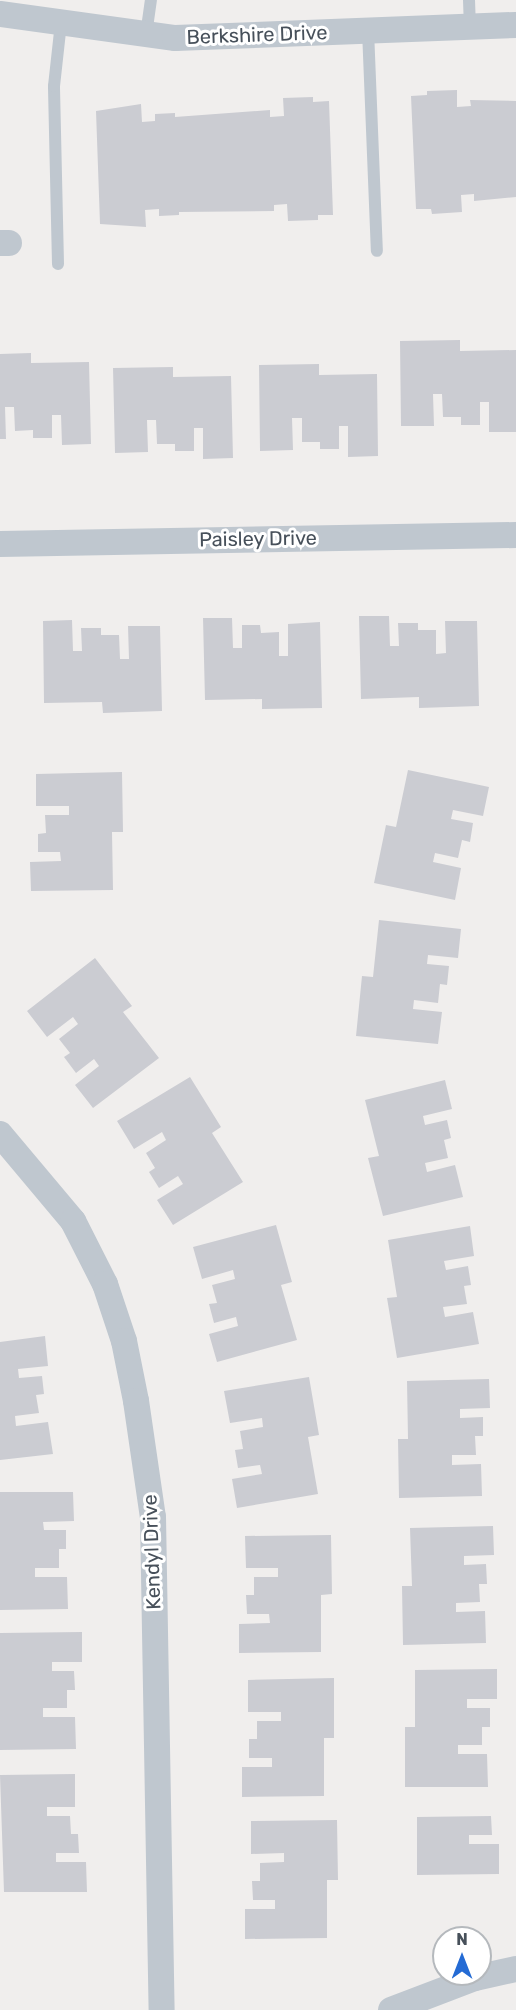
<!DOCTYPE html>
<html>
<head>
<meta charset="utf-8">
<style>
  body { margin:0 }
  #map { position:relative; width:516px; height:2010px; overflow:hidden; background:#f0eeed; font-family:Rubik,sans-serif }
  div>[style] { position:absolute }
  .building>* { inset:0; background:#cbccd2 }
  .service>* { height:12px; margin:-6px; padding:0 6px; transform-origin:6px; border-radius:6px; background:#bfc7cf }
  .minor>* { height:26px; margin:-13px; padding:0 13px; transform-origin:13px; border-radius:13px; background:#bfc7cf }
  span { translate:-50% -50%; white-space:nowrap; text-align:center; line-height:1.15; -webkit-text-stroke:6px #fff; paint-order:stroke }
  .street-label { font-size:20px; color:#47505a }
  .north { position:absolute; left:432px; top:1926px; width:60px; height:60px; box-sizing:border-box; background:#fff; border:2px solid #b5b9bd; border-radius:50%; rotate:0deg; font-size:16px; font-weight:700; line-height:24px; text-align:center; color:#47505a }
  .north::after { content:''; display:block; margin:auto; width:21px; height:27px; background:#246bd4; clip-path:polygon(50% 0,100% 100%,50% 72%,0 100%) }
</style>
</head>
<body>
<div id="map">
  <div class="building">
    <i style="clip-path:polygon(457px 90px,457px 107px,471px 106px,470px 100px,516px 101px,516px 197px,474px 201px,474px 194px,461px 195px,462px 212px,432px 214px,431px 209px,416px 209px,411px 96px,427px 95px,427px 91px)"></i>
    <i style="clip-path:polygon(313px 97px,313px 102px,329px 101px,333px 215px,318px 215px,318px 220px,288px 221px,287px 204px,274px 205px,274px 211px,179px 212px,179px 215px,159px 216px,159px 209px,145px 210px,146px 227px,100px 224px,96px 111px,141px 104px,142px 122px,155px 121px,155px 114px,175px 113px,175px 117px,270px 110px,270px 117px,284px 116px,283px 98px)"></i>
    <i style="clip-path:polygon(460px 340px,460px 351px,516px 350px,516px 432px,489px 432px,489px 402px,480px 402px,480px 425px,461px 425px,461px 417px,443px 417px,442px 394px,433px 394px,434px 426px,401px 426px,400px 341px)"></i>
    <i style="clip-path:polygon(31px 353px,31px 363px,89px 362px,91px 444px,62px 445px,61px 415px,52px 415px,52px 438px,33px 438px,33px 430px,15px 431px,14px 407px,5px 407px,6px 439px,0 439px,0 354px)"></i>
    <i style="clip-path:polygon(319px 364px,319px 375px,377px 374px,378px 456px,348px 457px,348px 426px,339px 426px,339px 449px,320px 449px,320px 442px,302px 442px,302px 418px,292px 418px,293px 450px,260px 451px,259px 365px)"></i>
    <i style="clip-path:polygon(173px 367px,173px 377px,231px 376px,233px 458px,203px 459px,203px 428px,194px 428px,194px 451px,175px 451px,175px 444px,157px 444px,156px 420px,147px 420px,148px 452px,115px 453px,113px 368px)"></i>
    <i style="clip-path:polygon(359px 616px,389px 616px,390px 646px,399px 646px,398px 623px,418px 623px,418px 630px,436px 630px,436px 654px,446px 653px,445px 621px,477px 621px,479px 706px,419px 708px,419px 697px,361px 699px)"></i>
    <i style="clip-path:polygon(203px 618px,232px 618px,233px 648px,242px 648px,242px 625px,260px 625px,261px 633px,279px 632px,279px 656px,288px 656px,288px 624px,320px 622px,322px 708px,262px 709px,262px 699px,205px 700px)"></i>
    <i style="clip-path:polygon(72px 620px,73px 651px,82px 651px,81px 628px,101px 628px,101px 635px,119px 635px,120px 659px,129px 659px,128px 626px,160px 626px,162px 711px,103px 713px,102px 702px,44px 703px,43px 621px)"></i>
    <i style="clip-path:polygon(408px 770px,489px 787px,483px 816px,453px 810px,451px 819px,473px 823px,470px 842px,462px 840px,458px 858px,435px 853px,433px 862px,461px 868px,455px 900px,374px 883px,386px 825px,396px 827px)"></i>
    <i style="clip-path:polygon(122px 772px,123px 832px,112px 832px,113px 890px,31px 891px,30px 862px,61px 861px,60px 852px,38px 852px,38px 834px,46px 833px,45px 815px,69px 815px,69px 806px,36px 806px,36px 774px)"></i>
    <i style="clip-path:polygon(379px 920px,461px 929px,458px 958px,428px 955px,427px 964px,449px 966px,447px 985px,440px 984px,438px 1003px,414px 1000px,413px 1009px,442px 1012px,438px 1044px,356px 1036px,362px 976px,373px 977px)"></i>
    <i style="clip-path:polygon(95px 958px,132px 1006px,123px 1012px,159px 1058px,93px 1108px,75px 1085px,99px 1066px,94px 1059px,76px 1073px,64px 1057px,70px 1053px,59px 1039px,78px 1024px,73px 1017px,47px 1037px,27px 1011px)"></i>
    <i style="clip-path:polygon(190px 1077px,221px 1127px,212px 1133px,243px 1182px,173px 1225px,157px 1200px,183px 1184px,178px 1176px,159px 1188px,149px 1172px,155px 1168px,146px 1153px,166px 1140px,162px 1132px,134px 1149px,117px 1121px)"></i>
    <i style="clip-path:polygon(445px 1080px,452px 1109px,423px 1116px,425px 1125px,447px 1120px,451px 1138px,444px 1140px,448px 1158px,425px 1163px,427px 1172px,455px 1165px,463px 1197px,383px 1216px,368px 1158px,379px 1156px,365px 1100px)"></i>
    <i style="clip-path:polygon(276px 1225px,292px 1282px,281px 1285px,297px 1340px,217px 1362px,209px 1334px,238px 1326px,236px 1317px,214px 1323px,209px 1304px,217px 1303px,212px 1285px,235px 1279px,233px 1270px,202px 1279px,193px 1247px)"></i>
    <i style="clip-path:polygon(470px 1226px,474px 1256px,444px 1261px,446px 1270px,468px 1266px,471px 1285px,464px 1286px,467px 1304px,443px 1307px,445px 1317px,473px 1312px,479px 1344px,397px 1358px,387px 1298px,397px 1297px,388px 1240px)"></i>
    <i style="clip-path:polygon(45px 1336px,48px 1366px,18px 1369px,19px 1378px,42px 1376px,44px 1394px,36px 1395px,39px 1413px,15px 1416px,16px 1426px,48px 1422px,53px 1454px,0 1460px,0 1342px)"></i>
    <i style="clip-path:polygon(309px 1377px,319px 1435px,308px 1437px,318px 1494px,237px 1508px,232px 1479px,262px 1474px,260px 1465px,238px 1468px,235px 1450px,243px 1449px,240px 1431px,263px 1427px,262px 1418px,230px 1423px,224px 1391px)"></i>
    <i style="clip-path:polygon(489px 1379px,490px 1408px,460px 1409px,460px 1418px,483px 1417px,483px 1436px,475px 1436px,476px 1455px,452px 1455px,452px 1465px,481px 1464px,482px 1496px,399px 1498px,398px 1439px,408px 1439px,407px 1381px)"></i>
    <i style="clip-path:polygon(0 1492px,73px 1492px,74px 1521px,43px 1522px,44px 1530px,66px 1530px,66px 1549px,59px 1549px,59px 1568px,35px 1568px,35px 1577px,67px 1577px,68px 1609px,0 1610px)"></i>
    <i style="clip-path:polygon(493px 1526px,494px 1555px,464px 1556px,464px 1565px,486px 1564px,487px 1584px,479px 1584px,480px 1602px,456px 1603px,456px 1612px,485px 1611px,486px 1643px,403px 1645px,402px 1586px,412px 1586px,410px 1528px)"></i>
    <i style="clip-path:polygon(331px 1535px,332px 1594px,321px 1595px,321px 1652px,239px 1653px,239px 1624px,270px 1623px,269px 1614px,247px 1614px,246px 1595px,254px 1595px,254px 1577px,278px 1577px,278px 1568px,246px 1568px,245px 1536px)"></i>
    <i style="clip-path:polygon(82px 1632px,82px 1662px,52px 1662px,52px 1671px,74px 1671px,75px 1690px,67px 1690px,67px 1708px,43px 1708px,43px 1717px,75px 1717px,76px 1749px,0 1750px,0 1633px)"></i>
    <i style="clip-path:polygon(497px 1669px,497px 1699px,467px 1699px,467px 1708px,490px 1708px,490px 1727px,482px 1727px,482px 1745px,458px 1745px,458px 1754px,487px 1754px,488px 1787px,405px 1787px,405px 1727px,415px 1727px,415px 1670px)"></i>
    <i style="clip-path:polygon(334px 1678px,334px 1738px,324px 1738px,324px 1796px,242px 1797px,242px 1767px,272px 1767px,272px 1758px,249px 1758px,249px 1739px,257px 1739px,257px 1721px,281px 1721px,281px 1712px,248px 1712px,248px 1680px)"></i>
    <i style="clip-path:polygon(75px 1774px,75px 1807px,47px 1807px,47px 1816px,70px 1816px,71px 1834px,78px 1834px,79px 1853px,56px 1853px,56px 1862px,86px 1862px,87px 1892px,4px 1892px,0 1775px)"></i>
    <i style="clip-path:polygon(491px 1816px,492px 1835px,469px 1835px,469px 1844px,499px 1844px,499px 1874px,417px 1875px,417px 1817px)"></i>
    <i style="clip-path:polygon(337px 1820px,338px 1880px,327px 1880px,327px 1938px,245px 1939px,245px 1909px,275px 1909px,275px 1900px,253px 1900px,252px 1881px,260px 1881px,260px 1863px,284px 1862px,284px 1853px,251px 1854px,251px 1821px)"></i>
  </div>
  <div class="service">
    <i style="left:469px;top:0;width:27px;rotate:88deg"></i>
    <i style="left:368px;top:30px;width:221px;rotate:87.7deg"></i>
    <i style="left:146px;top:35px;width:35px;rotate:-82deg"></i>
    <i style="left:58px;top:264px;width:178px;rotate:-91.3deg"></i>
    <i style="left:54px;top:86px;width:63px;rotate:-83.7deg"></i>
  </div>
  <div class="minor">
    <i style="left:0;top:14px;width:177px;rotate:7.8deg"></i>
    <i style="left:175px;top:38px;width:341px;rotate:-2.2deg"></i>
    <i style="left:0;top:243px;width:9px"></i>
    <i style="left:0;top:544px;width:516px;rotate:-1deg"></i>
    <i style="left:0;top:1134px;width:114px;rotate:50deg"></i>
    <i style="left:73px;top:1221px;width:71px;rotate:63.1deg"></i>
    <i style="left:105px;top:1284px;width:60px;rotate:71.6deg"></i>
    <i style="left:124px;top:1341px;width:61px;rotate:78.7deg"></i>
    <i style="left:136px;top:1401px;width:117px;rotate:81.7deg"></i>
    <i style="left:153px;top:1517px;width:493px;rotate:89deg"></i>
    <i style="left:391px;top:2010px;width:90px;rotate:-20.9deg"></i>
    <i style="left:475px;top:1978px;width:42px;rotate:-12.4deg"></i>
  </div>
  <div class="street-label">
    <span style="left:257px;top:35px;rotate:-2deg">Berkshire Drive</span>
    <span style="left:258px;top:539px;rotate:-1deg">Paisley Drive</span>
    <span style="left:152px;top:1552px;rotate:-92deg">Kendyl Drive</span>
  </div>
  <div class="north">N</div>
</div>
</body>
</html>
